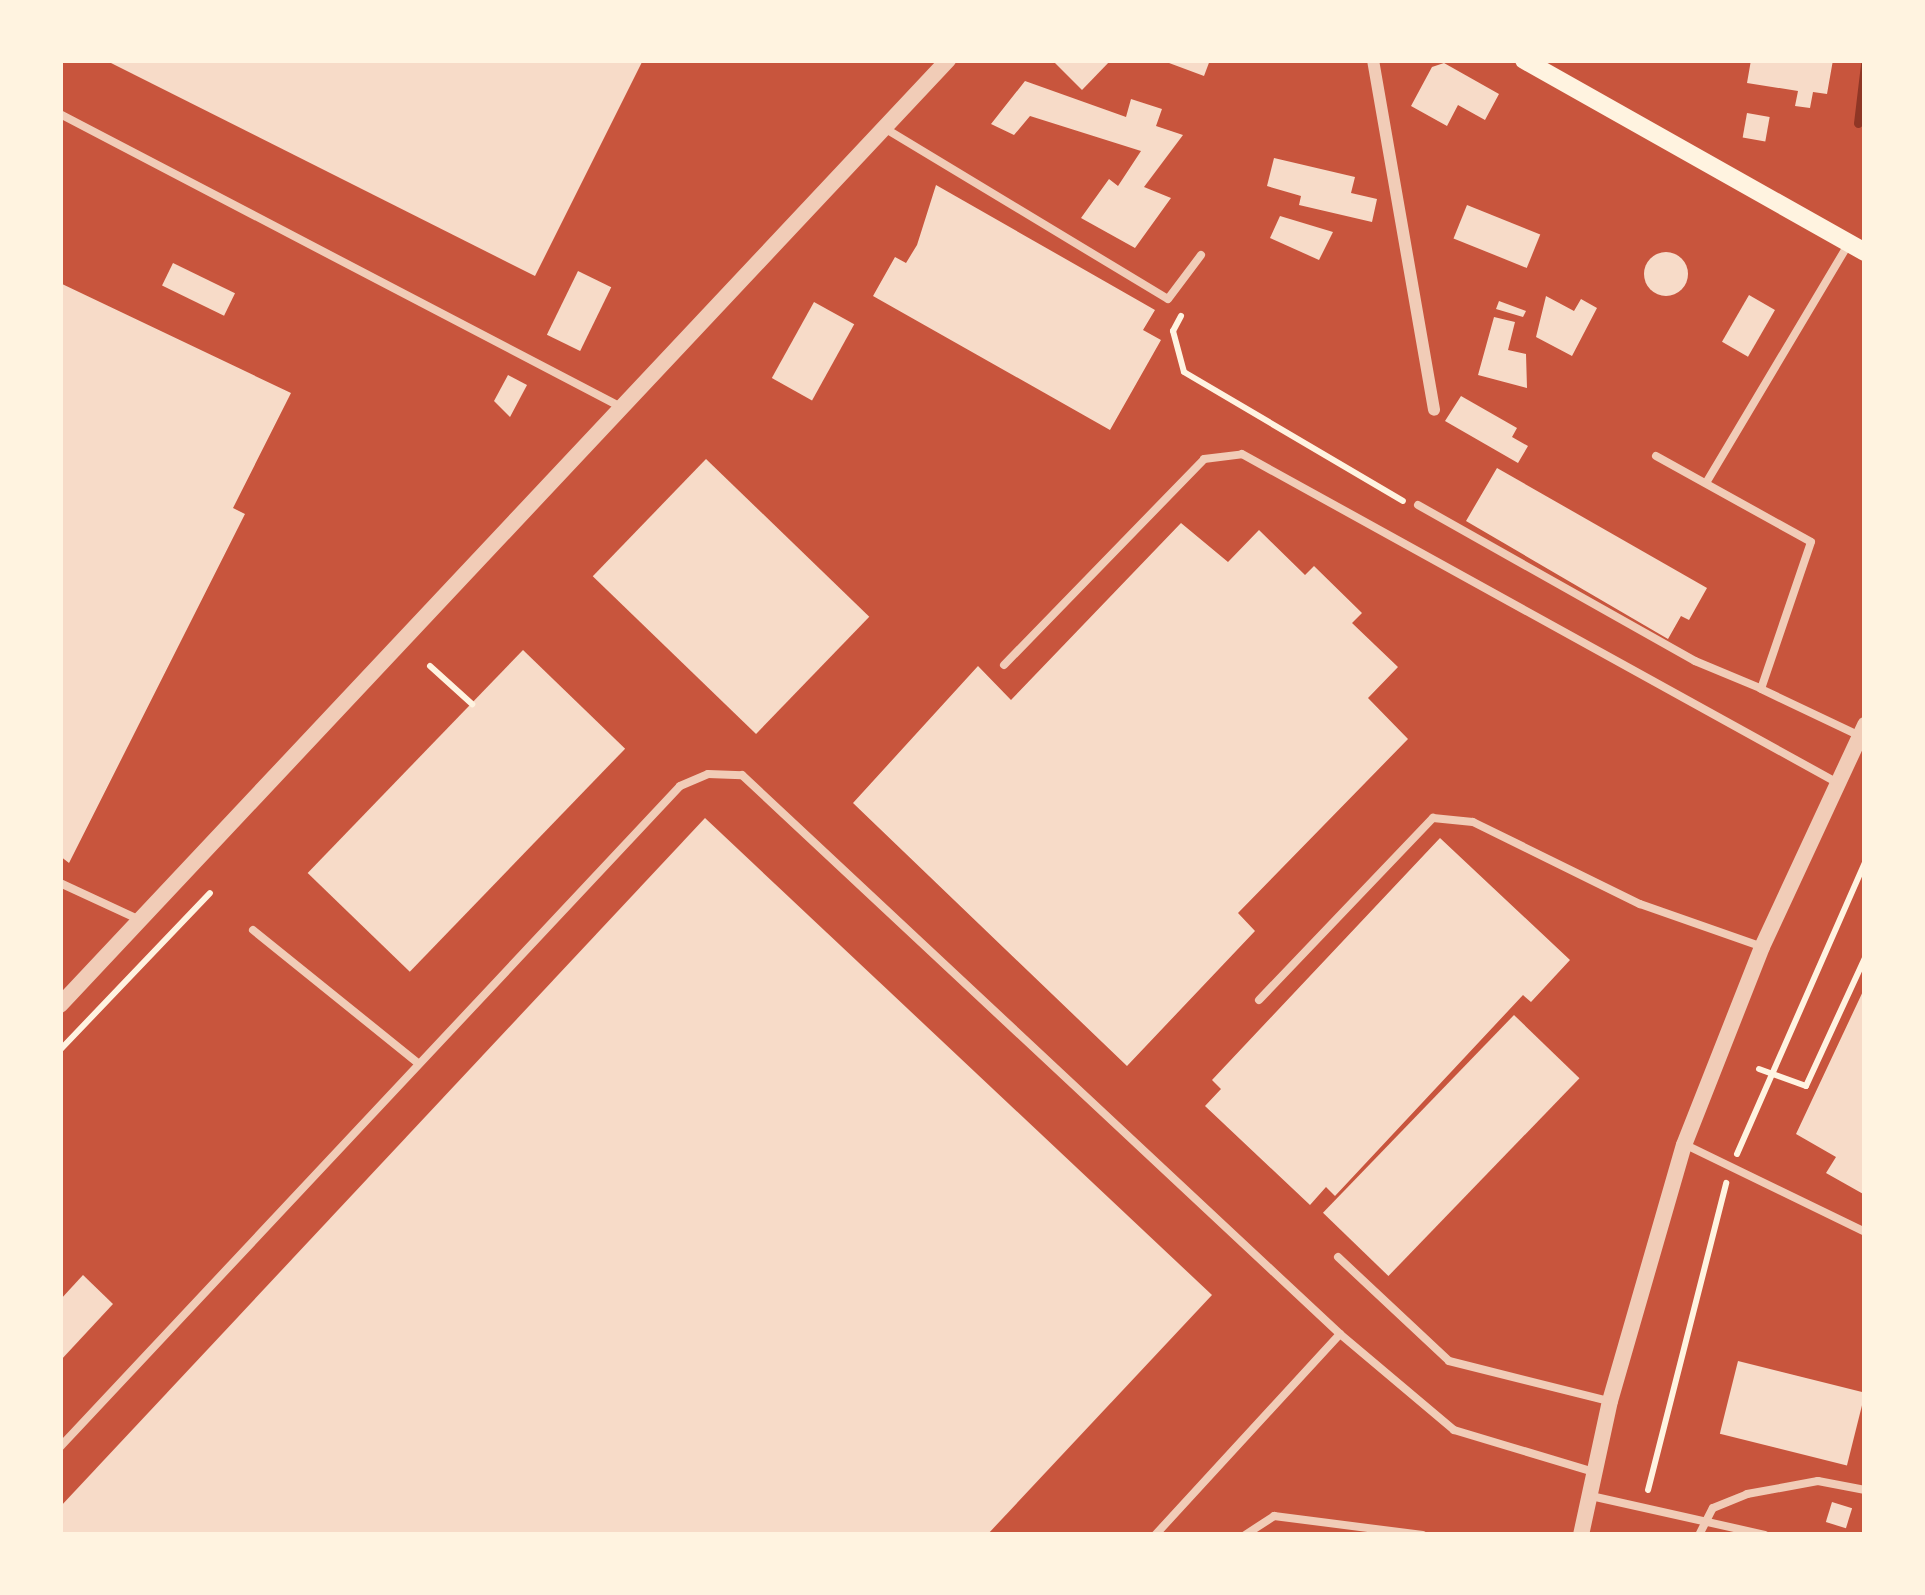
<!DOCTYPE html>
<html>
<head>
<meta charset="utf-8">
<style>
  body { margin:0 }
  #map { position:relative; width:1925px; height:1595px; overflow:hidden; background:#c8553d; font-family:Quicksand,sans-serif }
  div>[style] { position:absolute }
  .stream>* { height:9px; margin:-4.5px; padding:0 4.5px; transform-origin:4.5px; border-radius:4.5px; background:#8f3625 }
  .building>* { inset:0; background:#f7dbc8; transform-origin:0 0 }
  .round { border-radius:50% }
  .path>* { height:6px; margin:-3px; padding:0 3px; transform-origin:3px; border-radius:3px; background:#fff3e0 }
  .service>* { height:8px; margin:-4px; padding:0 4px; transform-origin:4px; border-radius:4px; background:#f1ccb7 }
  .minor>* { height:12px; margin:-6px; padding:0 6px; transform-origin:6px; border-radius:6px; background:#f1ccb7 }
  .tertiary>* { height:16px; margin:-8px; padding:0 8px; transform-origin:8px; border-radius:8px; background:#f1ccb7 }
  .secondary>* { height:18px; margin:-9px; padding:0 9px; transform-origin:9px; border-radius:9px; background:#fff3e0 }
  span { translate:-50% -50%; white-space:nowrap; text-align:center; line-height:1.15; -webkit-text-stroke:9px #fff3e0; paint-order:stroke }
  .frame { position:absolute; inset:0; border:63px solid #fff3e0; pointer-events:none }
</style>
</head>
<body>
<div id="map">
  <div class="stream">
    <i style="left:1858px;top:123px;width:59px;rotate:-83.2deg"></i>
  </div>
  <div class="building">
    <i style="clip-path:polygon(105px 60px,643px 60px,535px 276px)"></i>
    <i style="clip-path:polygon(1052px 60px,1111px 60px,1082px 90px)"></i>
    <i style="clip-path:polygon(1161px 60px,1210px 60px,1204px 76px)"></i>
    <i style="clip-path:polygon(1751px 60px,1833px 60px,1827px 94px,1813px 92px,1810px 108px,1795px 106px,1798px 91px,1747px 83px)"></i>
    <i style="clip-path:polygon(1444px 63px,1499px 94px,1485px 120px,1458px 105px,1447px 126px,1411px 106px,1432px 67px)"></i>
    <i style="clip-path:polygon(1025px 81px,1126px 117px,1131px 99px,1162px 109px,1156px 126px,1183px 135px,1144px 187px,1171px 198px,1135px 248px,1081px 218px,1109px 179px,1118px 186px,1141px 151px,1030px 116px,1014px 135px,991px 124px)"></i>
    <i style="left:1747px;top:113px;width:23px;height:25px;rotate:10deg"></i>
    <i style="clip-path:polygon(1274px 158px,1355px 177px,1351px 193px,1377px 199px,1372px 222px,1299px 205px,1301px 196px,1267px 186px)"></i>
    <i style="clip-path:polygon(936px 185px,1155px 310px,1143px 330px,1161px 340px,1110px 430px,873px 296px,895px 257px,906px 263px,917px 245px)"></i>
    <i style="left:1467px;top:205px;width:79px;height:36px;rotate:22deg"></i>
    <i style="clip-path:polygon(1280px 216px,1333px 232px,1319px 260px,1270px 238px)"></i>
    <i class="round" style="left:1644px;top:252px;width:44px;height:44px"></i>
    <i style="left:173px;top:263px;width:69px;height:25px;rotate:26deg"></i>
    <i style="left:578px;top:271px;width:37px;height:71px;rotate:26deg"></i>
    <i style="clip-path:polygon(60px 283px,291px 393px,233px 508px,245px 514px,69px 863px,60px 856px)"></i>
    <i style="left:1749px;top:295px;width:30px;height:54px;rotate:30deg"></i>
    <i style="clip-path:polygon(1546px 296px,1574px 311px,1581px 299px,1597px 308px,1572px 356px,1536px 337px)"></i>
    <i style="clip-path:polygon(1499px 301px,1526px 311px,1523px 317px,1496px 309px)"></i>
    <i style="left:814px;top:302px;width:46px;height:87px;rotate:29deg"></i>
    <i style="clip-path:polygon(1494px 317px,1515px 322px,1508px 350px,1526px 354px,1527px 388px,1478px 375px)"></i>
    <i style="clip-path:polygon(508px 375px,527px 385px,510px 417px,494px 401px)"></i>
    <i style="clip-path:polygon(1461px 396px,1517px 428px,1512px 437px,1528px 446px,1518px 463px,1445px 421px)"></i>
    <i style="left:706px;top:459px;width:227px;height:163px;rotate:44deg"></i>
    <i style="clip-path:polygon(1497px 468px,1707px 588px,1689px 620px,1681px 616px,1668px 639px,1466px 521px)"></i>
    <i style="clip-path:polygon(1181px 523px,1228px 562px,1259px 530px,1305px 575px,1314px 566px,1362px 613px,1352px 623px,1398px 667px,1368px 698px,1408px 739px,1238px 913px,1255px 931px,1127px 1066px,853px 803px,978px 666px,1011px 700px)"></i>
    <i style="left:523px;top:650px;width:142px;height:310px;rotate:44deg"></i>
    <i style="clip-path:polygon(705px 818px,1212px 1295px,987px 1535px,60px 1535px,60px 1507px)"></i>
    <i style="clip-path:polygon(1440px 838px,1570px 960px,1531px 1002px,1523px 995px,1335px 1196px,1326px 1187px,1310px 1205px,1205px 1106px,1221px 1089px,1212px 1080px)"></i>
    <i style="clip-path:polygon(1865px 987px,1865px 1195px,1826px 1173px,1836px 1157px,1796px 1134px)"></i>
    <i style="left:1514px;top:1015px;width:91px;height:275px;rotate:44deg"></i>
    <i style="clip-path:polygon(83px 1275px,113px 1304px,60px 1361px,60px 1300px)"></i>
    <i style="left:1738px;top:1361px;width:131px;height:75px;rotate:14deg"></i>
    <i style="left:1832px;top:1502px;width:21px;height:21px;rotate:17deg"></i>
  </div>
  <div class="path">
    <i style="left:1181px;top:316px;width:17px;rotate:118deg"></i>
    <i style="left:1173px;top:331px;width:42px;rotate:75deg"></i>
    <i style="left:1184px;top:372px;width:254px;rotate:30.5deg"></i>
    <i style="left:430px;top:666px;width:57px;rotate:42.1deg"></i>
    <i style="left:60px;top:1050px;width:217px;rotate:-46.3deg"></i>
    <i style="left:1759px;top:1069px;width:50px;rotate:19.9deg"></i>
    <i style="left:1806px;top:1086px;width:141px;rotate:-65.3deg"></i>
    <i style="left:1737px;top:1154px;width:319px;rotate:-66.3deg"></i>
    <i style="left:1648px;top:1490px;width:317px;rotate:-75.7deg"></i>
  </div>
  <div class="service">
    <i style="left:60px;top:114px;width:631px;rotate:27.58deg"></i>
    <i style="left:886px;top:129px;width:329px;rotate:31.1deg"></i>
    <i style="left:1168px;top:299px;width:55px;rotate:-53.1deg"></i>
    <i style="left:1656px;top:456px;width:177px;rotate:29deg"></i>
    <i style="left:1811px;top:542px;width:155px;rotate:108.8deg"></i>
    <i style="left:1761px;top:689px;width:107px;rotate:25.4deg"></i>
    <i style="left:1706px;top:483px;width:279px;rotate:-59.2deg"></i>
    <i style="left:1418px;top:505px;width:318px;rotate:29.4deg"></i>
    <i style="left:1695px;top:661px;width:70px;rotate:22.6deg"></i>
    <i style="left:1004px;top:665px;width:287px;rotate:-45.8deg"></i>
    <i style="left:1204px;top:459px;width:38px;rotate:-7deg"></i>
    <i style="left:1242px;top:454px;width:679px;rotate:28.91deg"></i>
    <i style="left:60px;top:883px;width:86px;rotate:24.8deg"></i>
    <i style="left:253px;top:930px;width:212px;rotate:38.9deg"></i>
    <i style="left:1259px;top:1000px;width:252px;rotate:-46.3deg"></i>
    <i style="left:1433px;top:818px;width:40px;rotate:5.7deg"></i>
    <i style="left:1473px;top:822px;width:186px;rotate:26.2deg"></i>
    <i style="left:1640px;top:904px;width:127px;rotate:19.3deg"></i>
    <i style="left:1686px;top:1145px;width:199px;rotate:25.9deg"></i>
    <i style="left:1338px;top:1257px;width:152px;rotate:43.1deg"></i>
    <i style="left:1449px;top:1361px;width:164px;rotate:14.1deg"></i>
    <i style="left:1340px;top:1334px;width:149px;rotate:40.1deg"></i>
    <i style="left:1454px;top:1430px;width:143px;rotate:16.7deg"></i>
    <i style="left:60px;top:1447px;width:906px;rotate:-46.83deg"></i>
    <i style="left:680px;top:786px;width:30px;rotate:-23deg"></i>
    <i style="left:708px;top:774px;width:34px;rotate:2deg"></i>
    <i style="left:742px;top:775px;width:819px;rotate:43.07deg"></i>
    <i style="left:1340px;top:1334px;width:273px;rotate:132.6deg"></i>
    <i style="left:1591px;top:1496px;width:178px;rotate:12.6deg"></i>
    <i style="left:1245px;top:1535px;width:35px;rotate:-33deg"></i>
    <i style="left:1274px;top:1516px;width:150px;rotate:7.3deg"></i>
    <i style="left:1699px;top:1535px;width:30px;rotate:-63deg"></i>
    <i style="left:1713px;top:1508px;width:37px;rotate:-22deg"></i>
    <i style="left:1747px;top:1494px;width:72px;rotate:-10.4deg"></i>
    <i style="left:1818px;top:1481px;width:48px;rotate:10.8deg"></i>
  </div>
  <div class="minor">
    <i style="left:1373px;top:60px;width:355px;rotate:80.1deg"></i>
  </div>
  <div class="tertiary">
    <i style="left:60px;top:1005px;width:1297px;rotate:-46.78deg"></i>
    <i style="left:1581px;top:1535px;width:137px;rotate:-77.8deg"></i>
    <i style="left:1610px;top:1401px;width:266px;rotate:-73.9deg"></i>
    <i style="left:1684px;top:1145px;width:213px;rotate:-68.5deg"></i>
    <i style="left:1762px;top:947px;width:245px;rotate:-65.1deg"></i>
  </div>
  <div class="secondary">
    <i style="left:1524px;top:60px;width:391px;rotate:29.4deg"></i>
  </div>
  <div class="frame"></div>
</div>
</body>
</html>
